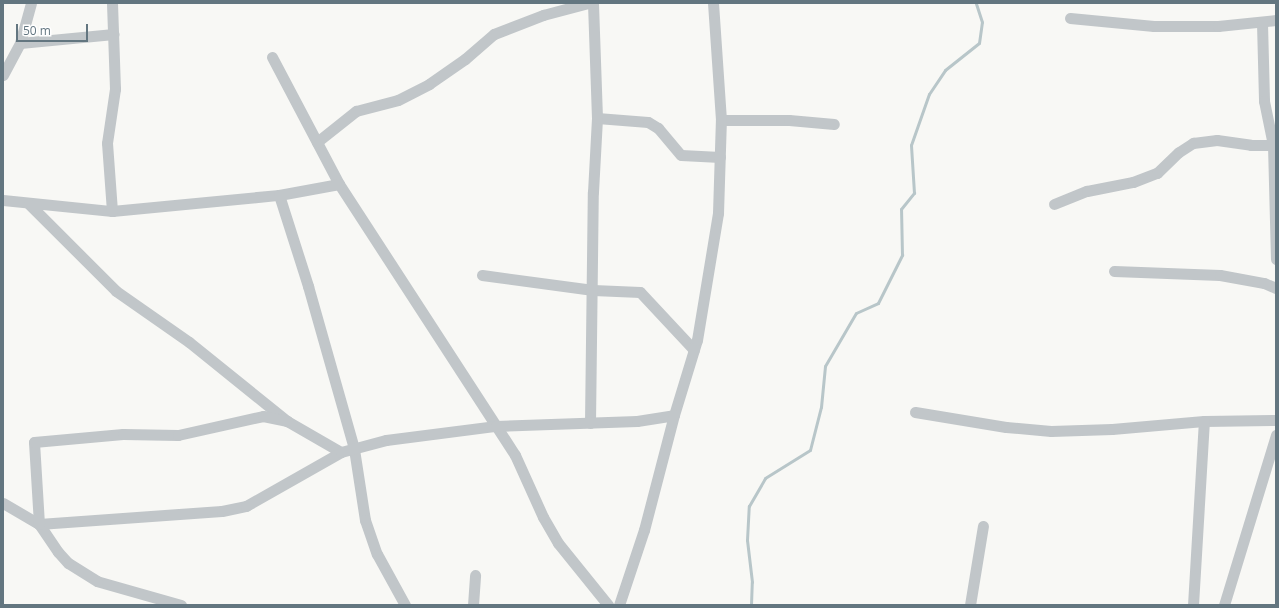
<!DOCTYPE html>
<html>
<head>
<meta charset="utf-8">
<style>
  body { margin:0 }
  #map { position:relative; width:1279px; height:608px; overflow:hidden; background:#f8f8f5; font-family:"Open Sans",sans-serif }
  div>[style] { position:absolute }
  .stream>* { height:3px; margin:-1.5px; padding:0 1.5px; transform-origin:1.5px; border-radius:1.5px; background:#b8c6c9 }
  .minor>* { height:11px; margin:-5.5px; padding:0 5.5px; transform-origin:5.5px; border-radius:5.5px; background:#c1c6c9 }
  span { translate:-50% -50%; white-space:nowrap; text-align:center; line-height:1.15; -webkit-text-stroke:4px #fff; paint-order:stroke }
  .frame { position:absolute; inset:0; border:4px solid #637680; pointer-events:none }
  .scale { position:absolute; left:16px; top:24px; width:72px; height:18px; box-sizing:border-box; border:2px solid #637680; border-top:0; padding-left:5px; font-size:12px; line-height:14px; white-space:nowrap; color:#637680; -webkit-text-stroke:3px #fff; paint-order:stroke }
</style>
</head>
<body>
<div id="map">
  <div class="stream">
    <i style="left:751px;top:605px;width:23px;rotate:-88deg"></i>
    <i style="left:752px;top:582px;width:42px;rotate:-96.8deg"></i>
    <i style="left:747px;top:540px;width:34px;rotate:-87deg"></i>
    <i style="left:749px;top:506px;width:32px;rotate:-60deg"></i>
    <i style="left:765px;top:478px;width:53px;rotate:-31.9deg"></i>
    <i style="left:810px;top:450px;width:44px;rotate:-75.7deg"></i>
    <i style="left:821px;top:407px;width:41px;rotate:-84.4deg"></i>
    <i style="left:825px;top:366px;width:61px;rotate:-59.7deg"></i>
    <i style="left:856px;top:313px;width:24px;rotate:-24deg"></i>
    <i style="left:878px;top:303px;width:54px;rotate:-63.4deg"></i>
    <i style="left:902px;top:255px;width:46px;rotate:-91.2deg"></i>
    <i style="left:901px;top:209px;width:21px;rotate:-51deg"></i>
    <i style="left:914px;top:193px;width:48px;rotate:-93.6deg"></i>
    <i style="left:911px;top:145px;width:54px;rotate:-70.6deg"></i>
    <i style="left:929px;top:94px;width:29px;rotate:-56deg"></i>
    <i style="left:945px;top:70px;width:43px;rotate:-38.5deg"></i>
    <i style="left:979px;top:43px;width:21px;rotate:-82deg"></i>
    <i style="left:982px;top:22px;width:20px;rotate:-108deg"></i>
  </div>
  <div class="minor">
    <i style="left:1070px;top:18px;width:84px;rotate:5.4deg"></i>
    <i style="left:1154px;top:26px;width:64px"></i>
    <i style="left:1218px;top:26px;width:58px;rotate:-5.9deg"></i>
    <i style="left:1262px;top:23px;width:78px;rotate:88.5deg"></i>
    <i style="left:1264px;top:101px;width:45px;rotate:78.4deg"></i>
    <i style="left:1273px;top:145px;width:114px;rotate:88.5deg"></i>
    <i style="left:20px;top:43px;width:94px;rotate:-5.5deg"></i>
    <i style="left:272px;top:57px;width:144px;rotate:62.2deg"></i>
    <i style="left:339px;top:184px;width:323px;rotate:57deg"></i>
    <i style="left:515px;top:455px;width:68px;rotate:65.7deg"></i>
    <i style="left:543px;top:517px;width:30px;rotate:60deg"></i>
    <i style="left:558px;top:543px;width:80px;rotate:51.1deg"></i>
    <i style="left:3px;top:75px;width:36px;rotate:-62deg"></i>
    <i style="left:20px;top:43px;width:41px;rotate:-74.6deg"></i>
    <i style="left:597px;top:118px;width:51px;rotate:4.5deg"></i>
    <i style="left:648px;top:122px;width:12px;rotate:31deg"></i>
    <i style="left:658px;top:128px;width:35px;rotate:50deg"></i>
    <i style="left:681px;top:155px;width:39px;rotate:3deg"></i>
    <i style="left:721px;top:120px;width:68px"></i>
    <i style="left:789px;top:120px;width:45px;rotate:5.1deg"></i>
    <i style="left:317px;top:142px;width:50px;rotate:-38.5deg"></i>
    <i style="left:356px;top:111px;width:43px;rotate:-14.7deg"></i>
    <i style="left:398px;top:100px;width:35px;rotate:-27deg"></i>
    <i style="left:429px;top:84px;width:44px;rotate:-34.8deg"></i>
    <i style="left:465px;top:59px;width:38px;rotate:-41deg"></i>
    <i style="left:494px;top:34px;width:53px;rotate:-21.2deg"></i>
    <i style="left:543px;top:15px;width:47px;rotate:-14.9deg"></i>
    <i style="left:279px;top:195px;width:96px;rotate:72.3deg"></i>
    <i style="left:308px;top:286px;width:169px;rotate:74.2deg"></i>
    <i style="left:354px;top:449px;width:72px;rotate:81.2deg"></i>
    <i style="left:365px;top:520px;width:36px;rotate:71deg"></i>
    <i style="left:377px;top:554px;width:58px;rotate:61.2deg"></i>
    <i style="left:3px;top:200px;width:110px;rotate:5.8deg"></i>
    <i style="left:112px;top:211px;width:168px;rotate:-5.5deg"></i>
    <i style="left:279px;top:195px;width:61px;rotate:-10.4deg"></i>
    <i style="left:29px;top:204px;width:123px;rotate:45deg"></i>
    <i style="left:116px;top:291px;width:89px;rotate:34.9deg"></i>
    <i style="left:189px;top:342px;width:126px;rotate:38.9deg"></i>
    <i style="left:287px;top:421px;width:62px;rotate:29.9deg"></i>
    <i style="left:1054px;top:204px;width:35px;rotate:-22deg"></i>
    <i style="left:1087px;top:191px;width:47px;rotate:-11.1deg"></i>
    <i style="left:1133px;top:182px;width:26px;rotate:-21deg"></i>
    <i style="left:1157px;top:173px;width:30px;rotate:-44deg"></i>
    <i style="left:1179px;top:152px;width:17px;rotate:-33deg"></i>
    <i style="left:1193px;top:143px;width:24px;rotate:-7deg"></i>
    <i style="left:1217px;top:140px;width:34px;rotate:8deg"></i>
    <i style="left:1251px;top:145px;width:25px"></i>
    <i style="left:112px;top:211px;width:68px;rotate:-94.2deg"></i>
    <i style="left:107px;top:143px;width:55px;rotate:-81.6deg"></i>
    <i style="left:115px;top:89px;width:86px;rotate:-92deg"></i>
    <i style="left:1114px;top:271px;width:106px;rotate:2.2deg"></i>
    <i style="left:1220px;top:275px;width:45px;rotate:10.3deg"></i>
    <i style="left:1264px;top:283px;width:13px;rotate:23deg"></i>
    <i style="left:482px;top:275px;width:112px;rotate:7.7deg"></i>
    <i style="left:593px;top:290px;width:47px;rotate:2.4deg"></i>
    <i style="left:640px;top:292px;width:79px;rotate:47deg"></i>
    <i style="left:915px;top:412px;width:92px;rotate:9.4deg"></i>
    <i style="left:1006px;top:427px;width:45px;rotate:5.1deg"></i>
    <i style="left:1051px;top:431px;width:61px;rotate:-1.9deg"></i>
    <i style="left:1112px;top:429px;width:92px;rotate:-5deg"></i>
    <i style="left:1204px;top:421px;width:72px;rotate:-0.8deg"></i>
    <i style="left:590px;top:423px;width:231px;rotate:-89.3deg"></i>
    <i style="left:593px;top:192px;width:74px;rotate:-86.9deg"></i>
    <i style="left:597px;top:118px;width:115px;rotate:-92deg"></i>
    <i style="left:3px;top:503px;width:42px;rotate:30.3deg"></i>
    <i style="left:39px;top:524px;width:183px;rotate:-4.1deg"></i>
    <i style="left:222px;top:511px;width:25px;rotate:-12deg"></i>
    <i style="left:246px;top:506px;width:109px;rotate:-29.6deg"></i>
    <i style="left:341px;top:452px;width:47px;rotate:-14.9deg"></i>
    <i style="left:386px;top:440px;width:111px;rotate:-7.3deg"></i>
    <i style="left:496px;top:426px;width:141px;rotate:-2deg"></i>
    <i style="left:637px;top:421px;width:37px;rotate:-9deg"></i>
    <i style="left:674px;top:415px;width:78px;rotate:-73deg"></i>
    <i style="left:697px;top:340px;width:129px;rotate:-80.6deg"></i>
    <i style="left:718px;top:213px;width:93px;rotate:-88.2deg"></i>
    <i style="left:721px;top:120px;width:117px;rotate:-93.9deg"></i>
    <i style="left:181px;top:605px;width:87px;rotate:-164.1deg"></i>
    <i style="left:97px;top:581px;width:34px;rotate:-148deg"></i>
    <i style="left:68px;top:563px;width:15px;rotate:-132deg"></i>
    <i style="left:58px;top:552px;width:34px;rotate:-124deg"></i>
    <i style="left:39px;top:524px;width:82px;rotate:-93.5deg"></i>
    <i style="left:34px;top:442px;width:89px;rotate:-5.1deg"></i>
    <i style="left:123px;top:434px;width:55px;rotate:1deg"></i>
    <i style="left:178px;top:435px;width:87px;rotate:-12.6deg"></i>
    <i style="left:263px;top:416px;width:25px;rotate:12deg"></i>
    <i style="left:473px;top:605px;width:30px;rotate:-86deg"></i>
    <i style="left:619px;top:605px;width:79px;rotate:-71.6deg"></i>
    <i style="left:644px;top:530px;width:119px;rotate:-75.4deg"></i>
    <i style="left:970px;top:605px;width:80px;rotate:-80.7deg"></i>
    <i style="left:1193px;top:605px;width:184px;rotate:-86.6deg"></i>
    <i style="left:1224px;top:605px;width:178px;rotate:-73deg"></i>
  </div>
  <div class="frame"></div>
  <div class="scale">50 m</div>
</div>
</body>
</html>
